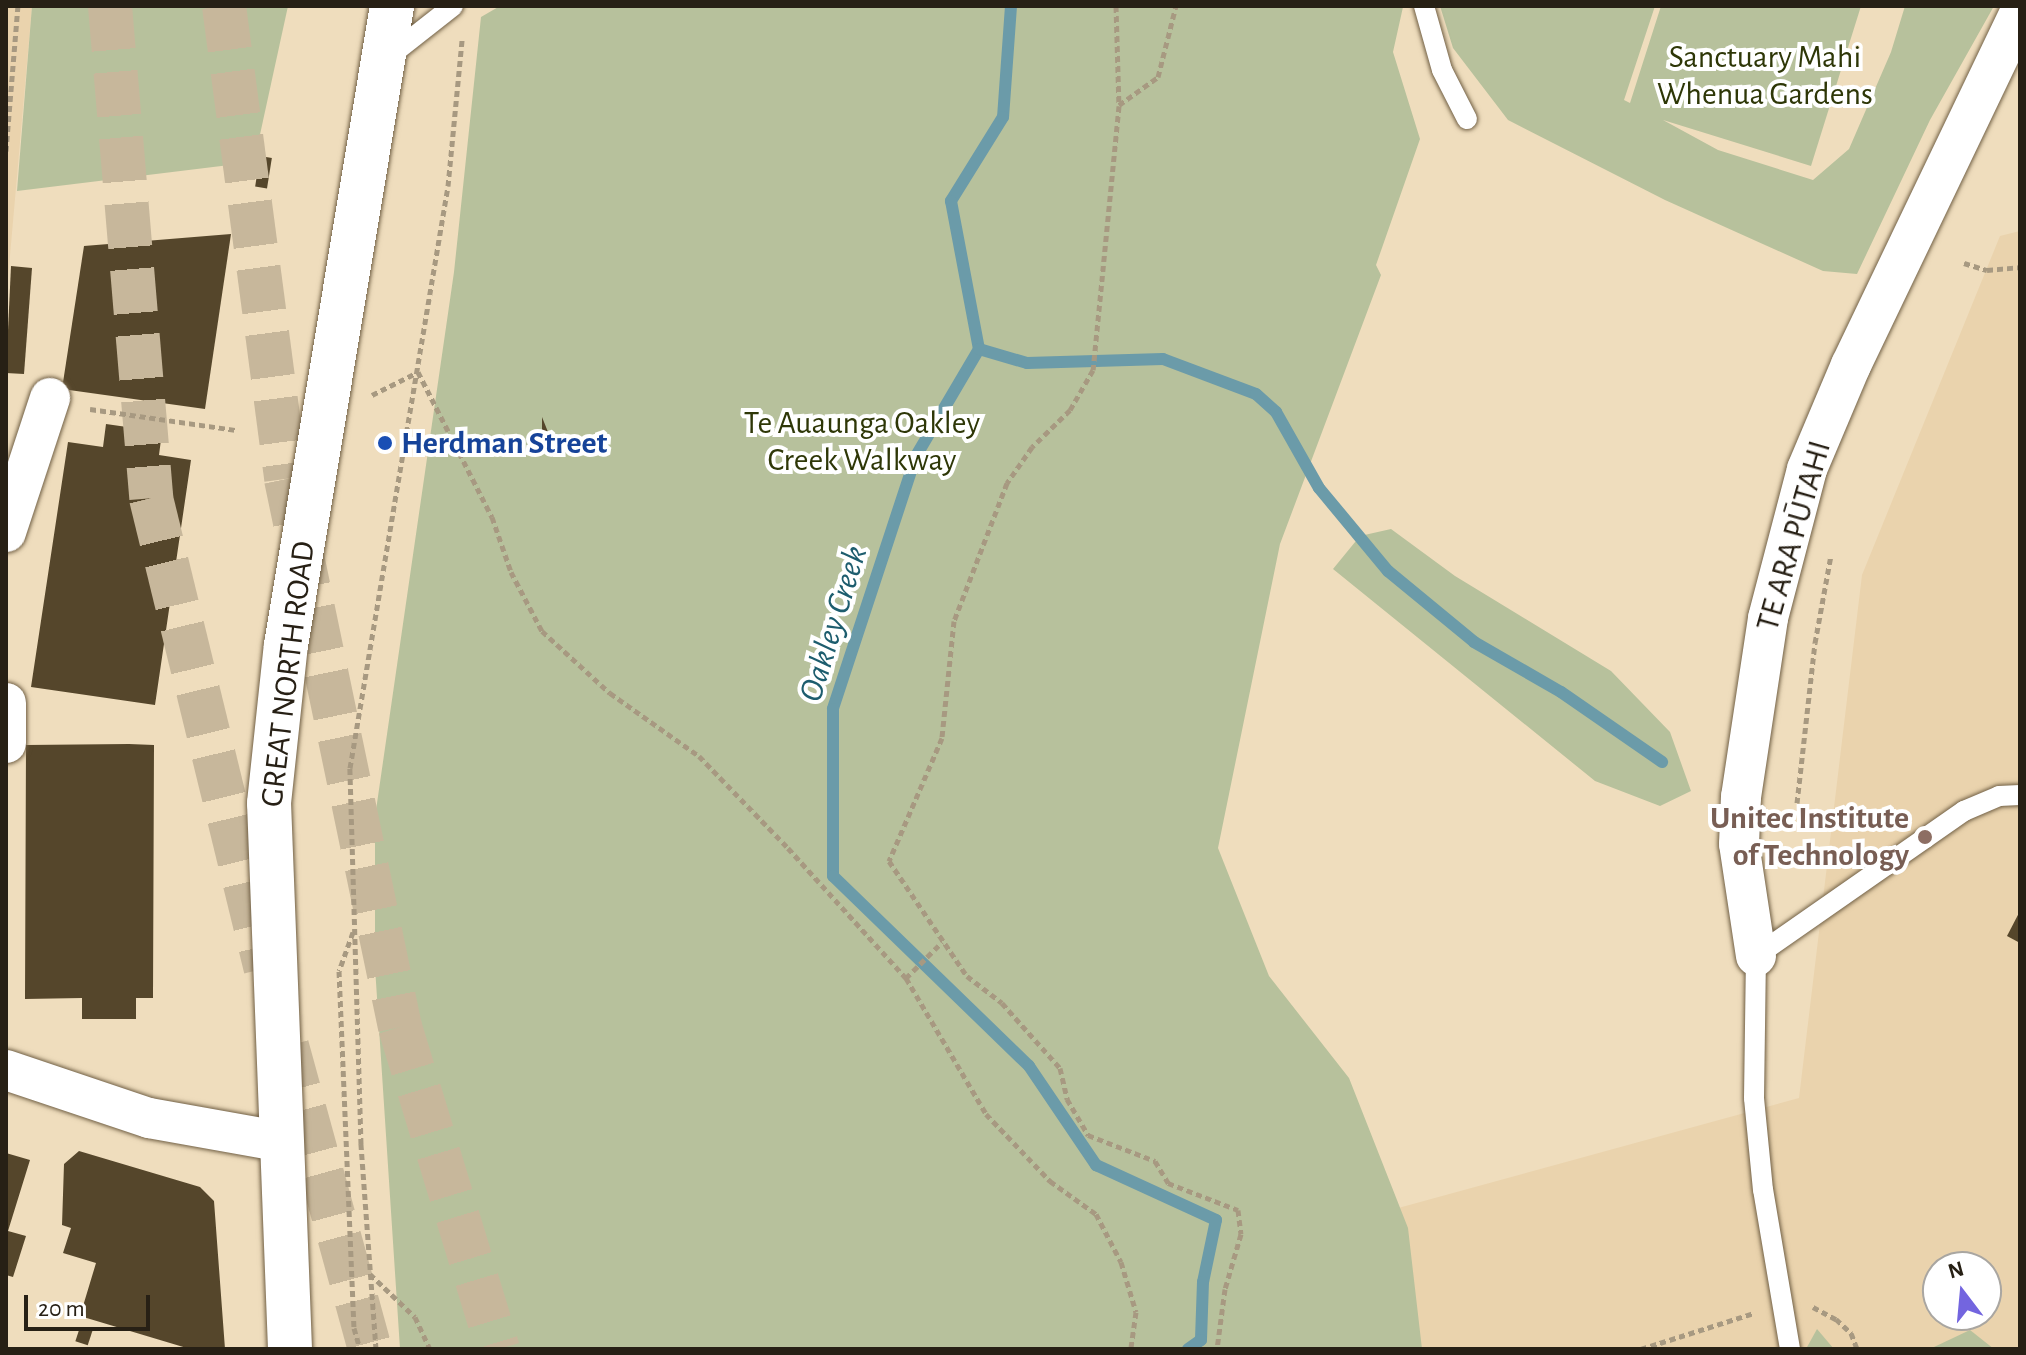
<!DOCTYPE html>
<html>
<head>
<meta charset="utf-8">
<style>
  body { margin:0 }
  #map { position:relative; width:2026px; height:1355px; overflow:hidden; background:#efddbd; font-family:"Alegreya Sans",sans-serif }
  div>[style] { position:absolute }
  .built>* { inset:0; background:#ead3ad }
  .green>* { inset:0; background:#b7c19c }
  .stream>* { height:12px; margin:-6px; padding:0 6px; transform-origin:6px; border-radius:6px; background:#6b9ba9 }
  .building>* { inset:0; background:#55462b; transform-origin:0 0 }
  .motorway-tunnel>* { height:44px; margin-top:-22px; transform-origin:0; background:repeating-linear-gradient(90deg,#c7b79b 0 44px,transparent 0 66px) }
  .path>* { height:5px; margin-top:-2.5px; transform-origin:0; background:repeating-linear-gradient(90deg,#a79981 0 6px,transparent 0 10px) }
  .roads { filter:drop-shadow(0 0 2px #716045) drop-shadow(0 0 2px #716045) }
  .service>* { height:20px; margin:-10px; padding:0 10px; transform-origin:10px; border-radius:10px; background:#fff }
  .minor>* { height:40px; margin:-20px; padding:0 20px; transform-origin:20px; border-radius:20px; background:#fff }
  .primary>* { height:44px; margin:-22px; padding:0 22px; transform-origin:22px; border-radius:22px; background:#fff }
  .dots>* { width:22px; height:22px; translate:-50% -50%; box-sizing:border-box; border:4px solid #fff; border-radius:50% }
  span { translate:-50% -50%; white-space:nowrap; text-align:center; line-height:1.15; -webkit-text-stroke:8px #fff; paint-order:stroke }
  .park-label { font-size:32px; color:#2e3707 }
  .transit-label { font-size:32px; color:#164399; font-weight:700 }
  .left { translate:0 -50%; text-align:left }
  .street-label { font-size:32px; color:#272015 }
  .education-label { font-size:32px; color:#785e54; font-weight:700 }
  .right { translate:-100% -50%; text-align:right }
  .water-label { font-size:34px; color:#1d5d6e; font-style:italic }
  .frame { position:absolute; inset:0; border:8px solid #272015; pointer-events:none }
  .north { position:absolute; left:1922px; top:1251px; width:80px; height:80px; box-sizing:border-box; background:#fff; border:2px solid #a9a6a1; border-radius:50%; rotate:344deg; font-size:22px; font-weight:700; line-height:32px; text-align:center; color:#272015 }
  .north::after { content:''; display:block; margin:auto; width:28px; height:36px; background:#7365df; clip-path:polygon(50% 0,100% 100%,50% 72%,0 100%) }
  .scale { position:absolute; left:24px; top:1295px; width:126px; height:36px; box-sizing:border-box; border:4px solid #272015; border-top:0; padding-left:10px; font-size:24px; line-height:28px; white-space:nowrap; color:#272015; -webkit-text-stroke:6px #fff; paint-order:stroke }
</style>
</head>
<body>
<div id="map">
  <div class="built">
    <i style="clip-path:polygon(6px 6px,32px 6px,6px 301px)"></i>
    <i style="clip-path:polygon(evenodd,2020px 231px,2020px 1349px,1415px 1349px,1391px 1210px,1799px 1098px,1862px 575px,2000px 236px,2020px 231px,1938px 1267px,1986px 1267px,1986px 1315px,1938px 1315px,1938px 1267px)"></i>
  </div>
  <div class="green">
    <i style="clip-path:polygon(32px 6px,288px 6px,254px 162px,17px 191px)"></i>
    <i style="clip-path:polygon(500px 6px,1403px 7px,1393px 52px,1420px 139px,1376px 265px,1381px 275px,1280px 544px,1218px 848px,1269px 976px,1349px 1078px,1408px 1228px,1422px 1349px,400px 1349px,375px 967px,375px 817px,454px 272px,481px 17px)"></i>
    <i style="clip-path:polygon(1440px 6px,1655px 6px,1624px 100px,1630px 103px,1661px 6px,1861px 6px,1811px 166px,1663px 120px,1718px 150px,1813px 180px,1849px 149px,1891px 52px,1905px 6px,1994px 6px,1930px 120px,1857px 274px,1823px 271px,1665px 200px,1508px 120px,1453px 48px)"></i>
    <i style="clip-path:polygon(1391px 529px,1455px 576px,1611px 671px,1670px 732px,1691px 791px,1660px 806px,1595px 781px,1333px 569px,1360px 536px)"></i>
    <i style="clip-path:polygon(1817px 1329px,1834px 1349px,1806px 1349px)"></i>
    <i style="clip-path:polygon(1970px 1330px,1994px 1349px,1934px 1349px,1934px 1347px)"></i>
  </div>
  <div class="stream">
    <i style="left:1011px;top:6px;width:111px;rotate:94.1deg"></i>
    <i style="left:1003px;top:117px;width:99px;rotate:121.8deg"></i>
    <i style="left:951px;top:201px;width:151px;rotate:79.3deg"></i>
    <i style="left:979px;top:349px;width:124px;rotate:120.5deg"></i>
    <i style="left:916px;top:456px;width:266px;rotate:108.2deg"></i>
    <i style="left:833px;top:709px;width:167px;rotate:90deg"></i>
    <i style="left:833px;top:876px;width:273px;rotate:44.1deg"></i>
    <i style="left:1029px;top:1066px;width:120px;rotate:55.9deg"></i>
    <i style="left:1096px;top:1165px;width:132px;rotate:24.6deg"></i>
    <i style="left:1216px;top:1220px;width:63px;rotate:101.8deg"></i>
    <i style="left:1203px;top:1282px;width:58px;rotate:92deg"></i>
    <i style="left:1201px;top:1340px;width:16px;rotate:145deg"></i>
    <i style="left:979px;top:349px;width:50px;rotate:16.3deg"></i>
    <i style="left:1027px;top:363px;width:136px;rotate:-1.7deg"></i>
    <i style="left:1163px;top:359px;width:99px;rotate:20.6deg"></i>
    <i style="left:1256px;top:394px;width:27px;rotate:42deg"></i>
    <i style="left:1276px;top:412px;width:87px;rotate:60.5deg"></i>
    <i style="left:1319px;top:488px;width:108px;rotate:50.3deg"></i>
    <i style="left:1388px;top:571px;width:112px;rotate:39.5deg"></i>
    <i style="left:1474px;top:642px;width:100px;rotate:29.9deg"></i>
    <i style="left:1561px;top:692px;width:123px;rotate:34.7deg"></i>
  </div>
  <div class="building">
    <i style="left:260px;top:156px;width:12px;height:31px;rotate:9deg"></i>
    <i style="clip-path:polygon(231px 234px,205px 409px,62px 389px,84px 246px)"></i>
    <i style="clip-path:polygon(11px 266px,32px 268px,24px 374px,6px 373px)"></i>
    <i style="clip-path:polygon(542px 417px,548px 432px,529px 442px,542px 433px)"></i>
    <i style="clip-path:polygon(106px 424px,162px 432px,159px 455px,191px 460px,155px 705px,31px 687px,68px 442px,103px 447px)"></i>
    <i style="clip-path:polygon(129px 744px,154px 745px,153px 998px,136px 998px,136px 1019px,82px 1019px,82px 998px,25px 999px,26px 745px)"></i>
    <i style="clip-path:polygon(2020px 911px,2020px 943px,2007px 936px)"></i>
    <i style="clip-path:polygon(79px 1151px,200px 1187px,214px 1201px,225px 1349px,190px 1349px,80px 1316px,96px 1263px,63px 1253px,71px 1228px,62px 1225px,64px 1164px)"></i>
    <i style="clip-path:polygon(6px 1153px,30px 1160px,8px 1231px,26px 1236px,13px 1277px,6px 1275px)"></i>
    <i style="left:80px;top:1327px;width:13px;height:15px;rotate:18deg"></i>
  </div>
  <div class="motorway-tunnel">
    <i style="left:110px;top:6px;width:494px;rotate:85.2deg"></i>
    <i style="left:151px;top:498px;width:484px;rotate:76.3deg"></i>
    <i style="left:224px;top:6px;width:477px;rotate:82.5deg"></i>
    <i style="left:286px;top:479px;width:560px;rotate:78.25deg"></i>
    <i style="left:400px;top:1027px;width:337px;rotate:73.1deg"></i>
    <i style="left:287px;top:1046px;width:314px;rotate:74.7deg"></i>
  </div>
  <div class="path">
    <i style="left:1116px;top:6px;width:100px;rotate:88.3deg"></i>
    <i style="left:1119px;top:106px;width:265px;rotate:95.6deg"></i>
    <i style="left:1093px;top:370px;width:46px;rotate:119.9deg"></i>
    <i style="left:1070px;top:410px;width:53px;rotate:135.8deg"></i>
    <i style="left:1032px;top:447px;width:44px;rotate:124.8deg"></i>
    <i style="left:1007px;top:483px;width:148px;rotate:111deg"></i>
    <i style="left:954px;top:621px;width:118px;rotate:95.9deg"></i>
    <i style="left:942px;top:738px;width:134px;rotate:113.3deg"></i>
    <i style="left:889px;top:861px;width:139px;rotate:55.9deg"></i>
    <i style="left:967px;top:976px;width:44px;rotate:37.6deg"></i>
    <i style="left:1002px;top:1003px;width:87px;rotate:48.3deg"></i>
    <i style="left:1060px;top:1068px;width:32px;rotate:77deg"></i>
    <i style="left:1067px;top:1099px;width:42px;rotate:59.7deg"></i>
    <i style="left:1088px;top:1135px;width:72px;rotate:21.2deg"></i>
    <i style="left:1155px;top:1161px;width:26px;rotate:59deg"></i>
    <i style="left:1168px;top:1183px;width:75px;rotate:21.1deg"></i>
    <i style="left:1238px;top:1210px;width:24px;rotate:83deg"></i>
    <i style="left:1241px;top:1234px;width:57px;rotate:106.2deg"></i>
    <i style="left:1225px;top:1289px;width:61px;rotate:97.6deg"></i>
    <i style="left:1119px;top:105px;width:48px;rotate:-35.7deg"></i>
    <i style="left:1158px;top:77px;width:73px;rotate:-75.8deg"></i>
    <i style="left:6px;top:151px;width:145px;rotate:-85.3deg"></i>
    <i style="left:1964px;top:263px;width:24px;rotate:17deg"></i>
    <i style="left:1987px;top:270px;width:33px;rotate:-5deg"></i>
    <i style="left:372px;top:395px;width:51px;rotate:-26.6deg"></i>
    <i style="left:418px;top:372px;width:163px;rotate:63deg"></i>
    <i style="left:492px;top:517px;width:58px;rotate:70.9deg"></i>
    <i style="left:511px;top:572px;width:67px;rotate:62.3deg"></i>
    <i style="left:542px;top:631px;width:92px;rotate:42.4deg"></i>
    <i style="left:610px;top:693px;width:109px;rotate:35.3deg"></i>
    <i style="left:699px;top:756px;width:128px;rotate:45.9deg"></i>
    <i style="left:788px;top:848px;width:176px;rotate:47.8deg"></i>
    <i style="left:906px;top:978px;width:158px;rotate:59.5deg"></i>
    <i style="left:986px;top:1114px;width:93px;rotate:46.3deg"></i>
    <i style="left:1050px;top:1181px;width:57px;rotate:35.7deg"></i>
    <i style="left:1096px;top:1214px;width:54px;rotate:62.5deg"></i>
    <i style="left:1121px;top:1262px;width:52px;rotate:73.3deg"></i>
    <i style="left:1136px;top:1312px;width:37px;rotate:98deg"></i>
    <i style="left:90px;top:409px;width:148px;rotate:8.2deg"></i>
    <i style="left:1797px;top:803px;width:161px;rotate:-83.6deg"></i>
    <i style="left:1815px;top:643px;width:89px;rotate:-79.7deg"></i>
    <i style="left:353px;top:932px;width:41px;rotate:109.7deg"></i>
    <i style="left:339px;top:971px;width:357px;rotate:87.6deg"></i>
    <i style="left:354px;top:1328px;width:22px;rotate:74deg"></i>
    <i style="left:906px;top:978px;width:51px;rotate:-45deg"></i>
    <i style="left:370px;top:1274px;width:62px;rotate:43.7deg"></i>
    <i style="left:415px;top:1317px;width:35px;rotate:65deg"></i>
    <i style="left:1813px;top:1307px;width:26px;rotate:28deg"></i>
    <i style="left:1836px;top:1319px;width:21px;rotate:43deg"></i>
    <i style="left:1851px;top:1333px;width:17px;rotate:69deg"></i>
    <i style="left:376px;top:1349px;width:206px;rotate:-94.2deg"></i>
    <i style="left:361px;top:1144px;width:376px;rotate:-91.7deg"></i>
    <i style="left:350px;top:768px;width:590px;rotate:-80.44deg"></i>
    <i style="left:448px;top:186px;width:147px;rotate:-84.5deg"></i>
    <i style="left:1641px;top:1349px;width:119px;rotate:-17.7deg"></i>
  </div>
  <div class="roads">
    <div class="service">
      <i style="left:1424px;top:6px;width:66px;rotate:74.3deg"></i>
      <i style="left:1442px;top:70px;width:55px;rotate:63deg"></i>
      <i style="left:387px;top:58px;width:84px;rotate:-38.2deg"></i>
      <i style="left:1790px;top:1349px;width:161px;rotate:-99.6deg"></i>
      <i style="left:1763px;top:1190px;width:92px;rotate:-95.6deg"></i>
      <i style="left:1754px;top:1098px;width:142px;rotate:-89.2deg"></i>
      <i style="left:1756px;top:956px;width:254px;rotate:-34.9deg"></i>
      <i style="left:1964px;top:811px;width:38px;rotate:-23deg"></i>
      <i style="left:1999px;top:796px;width:21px;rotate:-3deg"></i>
    </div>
    <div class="minor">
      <i style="left:6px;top:532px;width:141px;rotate:-71.8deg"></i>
      <i style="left:6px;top:703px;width:40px;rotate:90deg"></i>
      <i style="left:1756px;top:956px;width:113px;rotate:-98.6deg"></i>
      <i style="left:1739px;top:844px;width:47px;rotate:-87.6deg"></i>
      <i style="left:1741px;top:797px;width:181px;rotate:-81.4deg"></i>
      <i style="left:1768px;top:618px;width:154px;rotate:-75.3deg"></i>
      <i style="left:1807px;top:469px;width:113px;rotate:-67.1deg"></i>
      <i style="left:1851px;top:365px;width:390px;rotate:-64.4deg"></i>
      <i style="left:6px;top:1070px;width:151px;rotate:18.6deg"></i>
      <i style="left:149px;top:1118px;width:131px;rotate:10.1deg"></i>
    </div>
    <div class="primary">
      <i style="left:290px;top:1349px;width:546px;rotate:-92.2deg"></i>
      <i style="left:269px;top:803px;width:159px;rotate:-83.9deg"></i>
      <i style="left:286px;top:645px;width:648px;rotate:-80.58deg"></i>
    </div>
  </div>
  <div class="dots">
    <i style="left:385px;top:443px;background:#1a4fb4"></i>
    <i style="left:1925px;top:837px;background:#8d6e63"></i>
  </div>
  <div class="park-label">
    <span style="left:1765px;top:76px">Sanctuary Mahi<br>Whenua Gardens</span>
    <span style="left:862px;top:442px">Te Auaunga Oakley<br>Creek Walkway</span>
  </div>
  <div class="transit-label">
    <span class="left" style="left:401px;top:443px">Herdman Street</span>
  </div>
  <div class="street-label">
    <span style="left:1794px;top:536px;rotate:-74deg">TE ARA PŪTAHI</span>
    <span style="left:288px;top:674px;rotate:-83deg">GREAT NORTH ROAD</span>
  </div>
  <div class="education-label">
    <span class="right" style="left:1909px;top:837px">Unitec Institute<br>of Technology</span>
  </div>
  <div class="water-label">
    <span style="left:834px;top:624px;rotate:-73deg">Oakley Creek</span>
  </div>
  <div class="frame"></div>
  <div class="north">N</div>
  <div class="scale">20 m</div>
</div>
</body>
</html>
